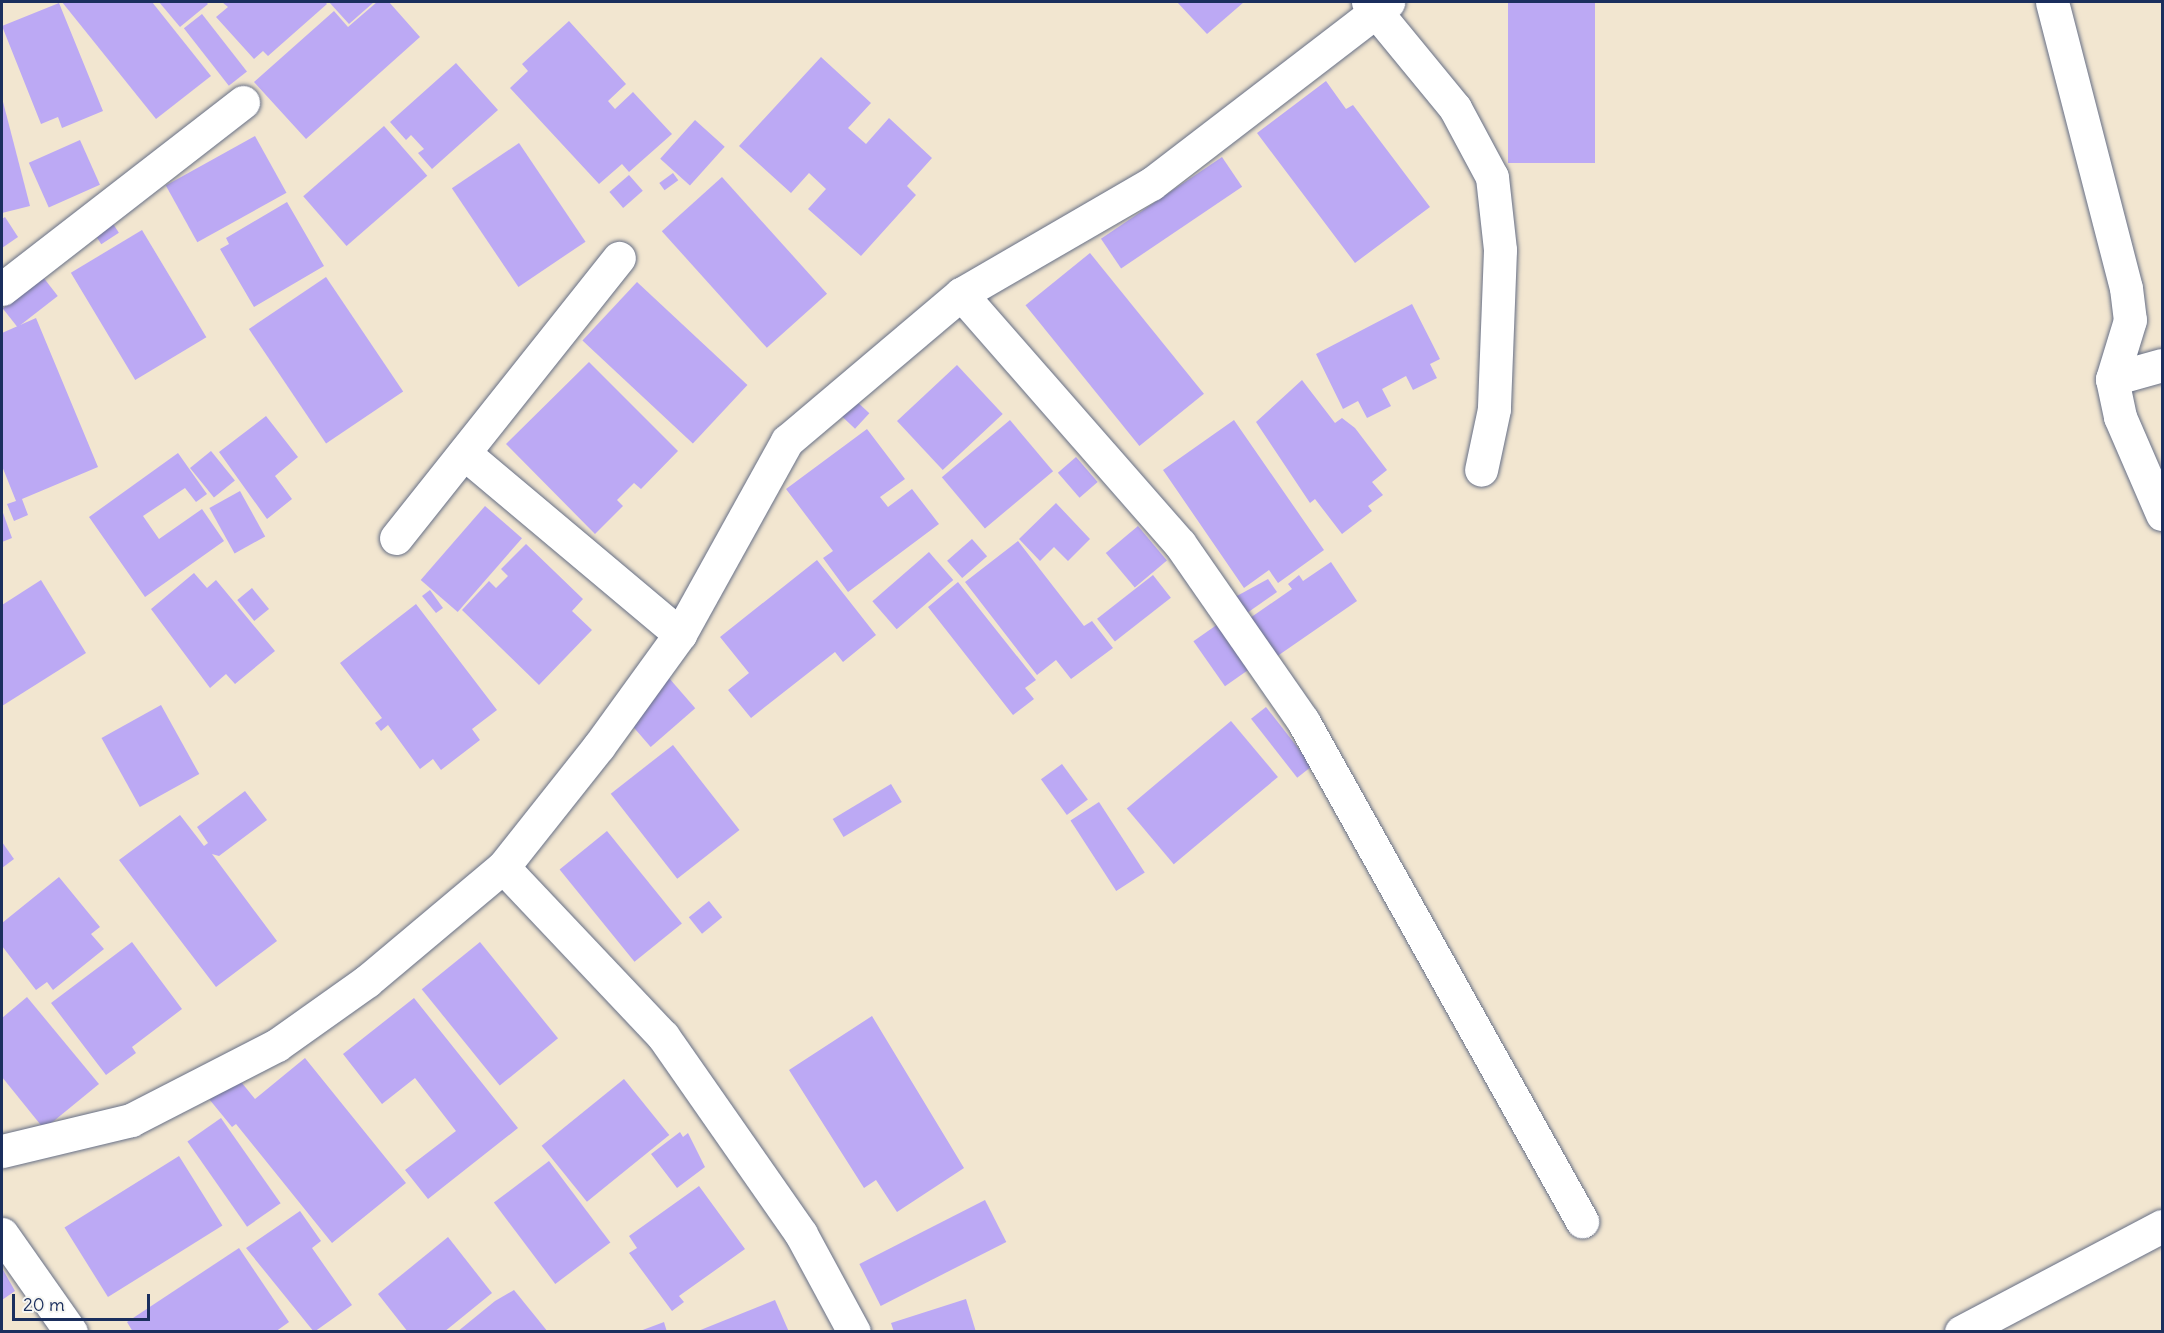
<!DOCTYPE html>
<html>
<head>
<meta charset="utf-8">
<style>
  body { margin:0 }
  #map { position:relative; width:2164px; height:1333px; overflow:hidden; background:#f2e6d0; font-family:Delius,sans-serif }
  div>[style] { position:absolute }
  .building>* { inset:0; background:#bca9f4; transform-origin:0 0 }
  .roads { filter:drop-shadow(0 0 2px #666f86) drop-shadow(0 0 2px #666f86) }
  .street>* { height:33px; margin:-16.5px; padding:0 16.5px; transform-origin:16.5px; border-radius:16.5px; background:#fff }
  span { translate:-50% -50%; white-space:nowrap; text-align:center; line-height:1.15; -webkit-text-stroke:6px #f6f6f2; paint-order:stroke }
  .frame { position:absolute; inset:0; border:3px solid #1b2f5e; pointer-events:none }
  .scale { position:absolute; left:12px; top:1294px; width:138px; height:27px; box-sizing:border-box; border:3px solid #1b2f5e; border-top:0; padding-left:8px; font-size:18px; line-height:21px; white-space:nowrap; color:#1b2f5e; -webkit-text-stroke:4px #f6f6f2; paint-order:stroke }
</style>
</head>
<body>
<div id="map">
  <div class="building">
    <i style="clip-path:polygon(62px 2px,152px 2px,211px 76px,156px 119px)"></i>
    <i style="clip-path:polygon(159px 2px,206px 2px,208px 4px,180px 27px)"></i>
    <i style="clip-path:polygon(222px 2px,325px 2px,327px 4px,268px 56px,263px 51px,254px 59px,216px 17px,228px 7px)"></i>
    <i style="clip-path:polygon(329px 2px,374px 2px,349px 24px)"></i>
    <i style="clip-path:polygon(377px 2px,389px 2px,420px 37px,306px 139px,254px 82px,334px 11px,348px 27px)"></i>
    <i style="clip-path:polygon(1177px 2px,1244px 2px,1207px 34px)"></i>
    <i style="left:1508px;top:2px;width:87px;height:161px"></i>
    <i style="clip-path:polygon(59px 3px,103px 111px,62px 128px,58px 117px,41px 124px,2px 26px)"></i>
    <i style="left:202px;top:14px;width:73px;height:23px;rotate:52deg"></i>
    <i style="clip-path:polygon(569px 21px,626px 84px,608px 101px,615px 109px,633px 92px,672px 134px,629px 172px,622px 164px,599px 184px,510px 88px,528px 71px,522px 64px)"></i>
    <i style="clip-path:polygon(821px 57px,871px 103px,848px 128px,866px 144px,889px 118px,932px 158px,907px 186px,916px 195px,861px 256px,808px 209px,826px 189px,809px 173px,791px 193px,739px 146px)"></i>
    <i style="clip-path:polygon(456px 63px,498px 110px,432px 169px,418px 153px,424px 149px,411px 135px,406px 140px,390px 122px)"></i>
    <i style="clip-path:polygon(1326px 81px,1346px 109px,1353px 105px,1430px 207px,1355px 263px,1257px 133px)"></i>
    <i style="clip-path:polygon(2px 98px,30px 206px,2px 213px)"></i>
    <i style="left:695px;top:120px;width:40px;height:52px;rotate:42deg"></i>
    <i style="left:384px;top:126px;width:66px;height:107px;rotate:49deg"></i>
    <i style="left:255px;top:136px;width:65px;height:102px;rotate:61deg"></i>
    <i style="left:80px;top:140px;width:49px;height:56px;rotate:66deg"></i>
    <i style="left:519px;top:143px;width:119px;height:81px;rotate:56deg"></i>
    <i style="left:1222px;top:157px;width:36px;height:146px;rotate:56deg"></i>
    <i style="left:673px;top:173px;width:9px;height:17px;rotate:54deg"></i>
    <i style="left:629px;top:175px;width:21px;height:26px;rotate:49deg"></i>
    <i style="left:722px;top:177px;width:157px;height:81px;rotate:48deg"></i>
    <i style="clip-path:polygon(287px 202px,324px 266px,254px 307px,220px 249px,229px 244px,226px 238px)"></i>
    <i style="left:108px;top:216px;width:20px;height:21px;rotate:57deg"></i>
    <i style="clip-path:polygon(5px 217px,18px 237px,2px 248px,2px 219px)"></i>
    <i style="left:142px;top:230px;width:125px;height:83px;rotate:59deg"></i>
    <i style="left:1090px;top:253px;width:181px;height:83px;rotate:51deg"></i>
    <i style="left:43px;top:277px;width:24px;height:51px;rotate:52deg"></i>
    <i style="left:326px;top:277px;width:138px;height:93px;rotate:56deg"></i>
    <i style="left:637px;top:282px;width:151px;height:80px;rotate:43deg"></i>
    <i style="clip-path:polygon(1412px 304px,1440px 359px,1430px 364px,1437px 378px,1413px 390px,1406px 376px,1382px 389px,1391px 406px,1367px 418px,1358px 401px,1343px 409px,1316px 354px)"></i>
    <i style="clip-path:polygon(36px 318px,98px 467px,22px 499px,28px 515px,14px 521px,7px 504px,16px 501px,2px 466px,2px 333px)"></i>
    <i style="clip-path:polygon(589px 362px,678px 451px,641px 489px,634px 483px,617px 500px,623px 506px,595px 534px,506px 444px)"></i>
    <i style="left:957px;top:365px;width:67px;height:82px;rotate:47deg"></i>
    <i style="clip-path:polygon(1302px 380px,1335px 423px,1342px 418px,1355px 428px,1387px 470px,1372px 482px,1383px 495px,1368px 506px,1372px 511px,1342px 534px,1315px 499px,1310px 503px,1256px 422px)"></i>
    <i style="left:854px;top:399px;width:21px;height:21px;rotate:43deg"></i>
    <i style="clip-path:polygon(266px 416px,298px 457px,275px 476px,292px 499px,267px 519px,219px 452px)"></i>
    <i style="left:1010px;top:420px;width:67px;height:89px;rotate:50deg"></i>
    <i style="clip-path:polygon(1234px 420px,1324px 550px,1278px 583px,1269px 570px,1244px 588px,1163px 470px)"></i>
    <i style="clip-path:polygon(867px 429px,905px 479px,880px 497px,888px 507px,912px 489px,939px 524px,848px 592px,823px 558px,833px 551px,786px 489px)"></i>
    <i style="left:211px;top:451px;width:38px;height:27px;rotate:51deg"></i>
    <i style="clip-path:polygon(178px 453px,207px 494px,196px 502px,185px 488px,143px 516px,159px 539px,202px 509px,224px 541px,145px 597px,89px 517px)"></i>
    <i style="left:1076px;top:457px;width:33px;height:24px;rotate:49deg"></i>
    <i style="left:240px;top:491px;width:52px;height:35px;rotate:61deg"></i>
    <i style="clip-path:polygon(1056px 503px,1090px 539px,1068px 561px,1054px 547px,1040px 561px,1019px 539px)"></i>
    <i style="left:485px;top:506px;width:49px;height:98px;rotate:41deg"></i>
    <i style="clip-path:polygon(2px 510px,12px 538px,2px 542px)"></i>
    <i style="left:1138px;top:526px;width:45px;height:42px;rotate:50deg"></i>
    <i style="left:972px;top:539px;width:23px;height:33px;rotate:49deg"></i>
    <i style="clip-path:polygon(1018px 541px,1084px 626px,1092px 621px,1113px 648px,1071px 679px,1056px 660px,1037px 675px,965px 582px)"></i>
    <i style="clip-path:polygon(526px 544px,583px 599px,572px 611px,592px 630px,539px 685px,462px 610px,489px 581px,496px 588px,508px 576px,501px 569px)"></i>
    <i style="left:929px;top:552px;width:37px;height:75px;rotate:49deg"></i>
    <i style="clip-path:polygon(817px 560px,876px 635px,843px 662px,835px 652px,751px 718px,728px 690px,749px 673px,720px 637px)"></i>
    <i style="clip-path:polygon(1331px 562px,1357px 601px,1276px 657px,1250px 618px,1292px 589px,1288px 584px,1299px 575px,1303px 581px)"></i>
    <i style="clip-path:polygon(194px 573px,207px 588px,216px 580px,275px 651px,235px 684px,226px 674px,210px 688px,151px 609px)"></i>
    <i style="left:1153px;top:575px;width:29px;height:71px;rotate:52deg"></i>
    <i style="clip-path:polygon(1268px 579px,1277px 592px,1247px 613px,1235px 597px)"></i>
    <i style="clip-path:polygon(41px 580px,86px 653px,2px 706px,2px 605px)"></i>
    <i style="clip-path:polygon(958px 582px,1036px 680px,1025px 688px,1034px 699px,1013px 715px,928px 607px)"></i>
    <i style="left:252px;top:588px;width:27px;height:19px;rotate:51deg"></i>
    <i style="clip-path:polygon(430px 590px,443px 608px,436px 613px,422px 596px)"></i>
    <i style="clip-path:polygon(416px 604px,497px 710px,472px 729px,480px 740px,441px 770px,433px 759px,420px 769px,388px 725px,381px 731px,375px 723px,382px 718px,340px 663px)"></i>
    <i style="left:1218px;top:624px;width:55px;height:30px;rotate:55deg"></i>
    <i style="left:669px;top:678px;width:40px;height:59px;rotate:49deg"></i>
    <i style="left:161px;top:705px;width:79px;height:68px;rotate:61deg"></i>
    <i style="left:1266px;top:707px;width:75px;height:19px;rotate:52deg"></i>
    <i style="left:1231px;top:721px;width:73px;height:136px;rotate:50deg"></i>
    <i style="left:673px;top:745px;width:108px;height:79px;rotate:52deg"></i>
    <i style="left:1062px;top:764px;width:44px;height:26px;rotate:54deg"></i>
    <i style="left:891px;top:784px;width:21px;height:68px;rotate:59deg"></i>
    <i style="clip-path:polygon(245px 791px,267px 820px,219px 856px,212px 854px,277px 941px,216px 987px,119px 860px,180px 815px,204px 846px,208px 843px,197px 827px)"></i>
    <i style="left:1099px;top:802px;width:84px;height:34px;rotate:57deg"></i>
    <i style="left:607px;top:831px;width:119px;height:61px;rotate:51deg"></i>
    <i style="clip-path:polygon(2px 842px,14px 859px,2px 868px)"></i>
    <i style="clip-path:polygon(59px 877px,100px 927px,91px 934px,104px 949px,53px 990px,47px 982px,36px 990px,2px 946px,2px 923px)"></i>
    <i style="left:709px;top:901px;width:21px;height:26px;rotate:51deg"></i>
    <i style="clip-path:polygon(132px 942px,182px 1009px,132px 1047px,136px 1053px,106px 1075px,51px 1003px)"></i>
    <i style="left:480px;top:942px;width:124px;height:75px;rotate:51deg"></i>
    <i style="clip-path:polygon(27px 997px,99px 1084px,44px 1129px,2px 1077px,2px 1018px)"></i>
    <i style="clip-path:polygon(414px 998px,518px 1128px,428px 1199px,405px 1170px,456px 1131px,415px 1078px,382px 1104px,343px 1054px)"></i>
    <i style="clip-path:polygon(872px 1016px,964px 1168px,897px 1212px,876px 1180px,864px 1188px,789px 1070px)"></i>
    <i style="clip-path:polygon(305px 1058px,406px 1183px,332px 1243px,236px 1124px,232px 1127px,205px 1094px,233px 1072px,255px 1099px)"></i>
    <i style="left:624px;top:1079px;width:72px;height:106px;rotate:51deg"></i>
    <i style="left:221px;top:1118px;width:104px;height:41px;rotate:55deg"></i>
    <i style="clip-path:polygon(680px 1132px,683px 1137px,688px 1133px,705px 1167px,677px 1188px,651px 1154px)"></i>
    <i style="left:179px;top:1156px;width:82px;height:135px;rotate:58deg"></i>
    <i style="left:549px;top:1161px;width:102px;height:69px;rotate:53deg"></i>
    <i style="clip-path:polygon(699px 1186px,745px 1249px,679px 1296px,684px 1302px,672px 1311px,629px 1253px,637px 1248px,629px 1236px)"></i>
    <i style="left:985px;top:1200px;width:47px;height:141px;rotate:63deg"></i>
    <i style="clip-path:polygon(300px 1211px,321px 1241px,312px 1248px,352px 1305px,314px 1332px,246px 1248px)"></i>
    <i style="clip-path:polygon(448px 1237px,492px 1293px,444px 1332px,408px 1332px,378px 1294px)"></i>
    <i style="clip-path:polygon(239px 1248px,289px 1322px,275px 1332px,133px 1332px,127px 1322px)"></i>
    <i style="clip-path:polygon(2px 1268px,15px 1291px,2px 1300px)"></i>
    <i style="clip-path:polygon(514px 1290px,548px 1332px,457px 1332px,495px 1301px)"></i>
    <i style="clip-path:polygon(966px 1299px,976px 1332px,894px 1332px,891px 1323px)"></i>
    <i style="clip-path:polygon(775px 1300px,789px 1332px,698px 1332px,698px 1331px)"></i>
    <i style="clip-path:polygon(664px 1322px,667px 1332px,640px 1332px,640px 1331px)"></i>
  </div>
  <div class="roads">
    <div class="street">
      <i style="left:1368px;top:2px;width:137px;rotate:50.6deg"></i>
      <i style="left:1455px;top:108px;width:78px;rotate:61.8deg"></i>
      <i style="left:1492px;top:177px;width:73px;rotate:83.7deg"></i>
      <i style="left:1500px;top:250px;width:159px;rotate:92.2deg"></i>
      <i style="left:1494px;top:409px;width:62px;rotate:102deg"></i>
      <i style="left:2052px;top:2px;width:295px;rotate:75.5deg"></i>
      <i style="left:2126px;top:288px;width:32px;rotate:83deg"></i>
      <i style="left:2130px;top:320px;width:62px;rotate:107deg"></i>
      <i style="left:2112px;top:379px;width:39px;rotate:78deg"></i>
      <i style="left:2120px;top:417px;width:106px;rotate:66.6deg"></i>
      <i style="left:2px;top:289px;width:305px;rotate:-37.8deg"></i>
      <i style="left:961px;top:294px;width:332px;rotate:48.8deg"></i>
      <i style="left:1180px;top:544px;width:216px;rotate:55.2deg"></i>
      <i style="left:1303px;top:721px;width:573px;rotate:60.84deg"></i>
      <i style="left:2112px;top:379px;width:52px;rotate:-15.6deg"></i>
      <i style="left:464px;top:453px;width:282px;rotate:40deg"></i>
      <i style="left:396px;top:538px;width:358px;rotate:-51.5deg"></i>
      <i style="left:503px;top:867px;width:233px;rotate:46.6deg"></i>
      <i style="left:663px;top:1036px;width:241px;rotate:55.1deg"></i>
      <i style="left:801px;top:1234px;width:111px;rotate:61.6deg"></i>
      <i style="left:2px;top:1151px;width:133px;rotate:-13.5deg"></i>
      <i style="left:131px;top:1120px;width:164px;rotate:-27.2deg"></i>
      <i style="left:277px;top:1045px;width:110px;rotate:-35.4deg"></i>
      <i style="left:367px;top:981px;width:177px;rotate:-40deg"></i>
      <i style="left:503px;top:867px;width:154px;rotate:-51.6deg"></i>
      <i style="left:599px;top:746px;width:138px;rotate:-54.1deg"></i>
      <i style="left:680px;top:634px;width:221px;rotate:-61deg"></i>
      <i style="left:787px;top:441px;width:228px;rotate:-40.2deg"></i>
      <i style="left:961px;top:294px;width:220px;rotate:-30.1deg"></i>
      <i style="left:1151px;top:184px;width:299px;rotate:-37.5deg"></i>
      <i style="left:2px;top:1234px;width:120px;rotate:54.9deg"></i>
      <i style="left:1961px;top:1332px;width:227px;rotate:-27.8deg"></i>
    </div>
  </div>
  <div class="frame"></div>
  <div class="scale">20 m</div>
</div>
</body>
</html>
